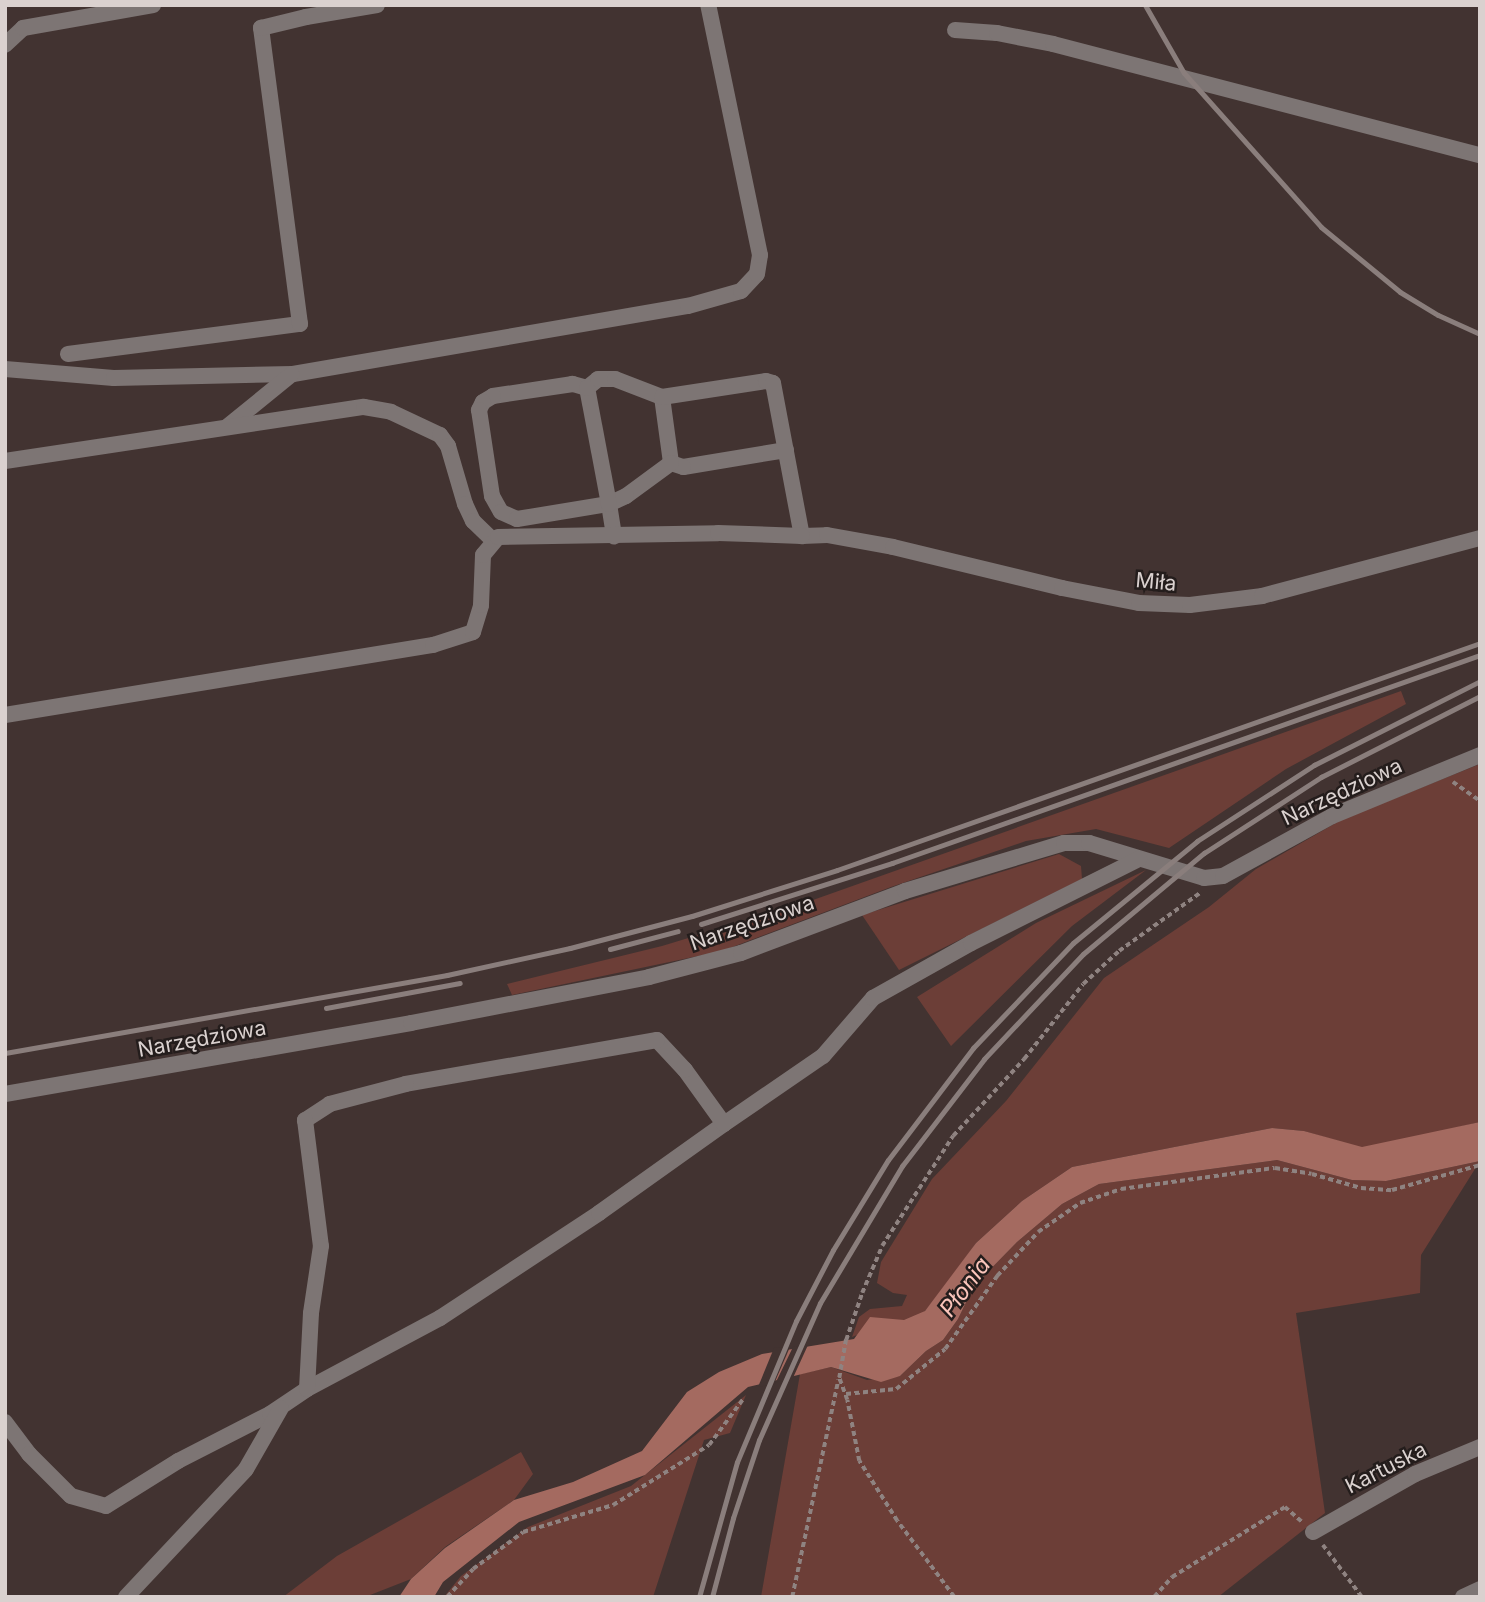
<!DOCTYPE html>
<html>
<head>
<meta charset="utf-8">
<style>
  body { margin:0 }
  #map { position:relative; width:1485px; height:1602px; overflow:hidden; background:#423331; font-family:Inter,sans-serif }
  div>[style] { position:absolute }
  .green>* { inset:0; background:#6c3e37 }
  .water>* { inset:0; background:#a46a60 }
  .pier>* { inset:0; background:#423331 }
  .path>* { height:3.5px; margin-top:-1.75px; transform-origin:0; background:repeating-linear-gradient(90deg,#8f8381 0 5px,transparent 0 8.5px) }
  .minor>* { height:16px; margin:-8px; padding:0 8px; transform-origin:8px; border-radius:8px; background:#7d7574 }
  .rail>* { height:5px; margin:-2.5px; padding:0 2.5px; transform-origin:2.5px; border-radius:2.5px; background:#8a7e7c }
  span { translate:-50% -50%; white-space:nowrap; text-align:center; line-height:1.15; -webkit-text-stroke:5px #241d1c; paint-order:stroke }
  .street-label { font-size:21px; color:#dad1cf }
  .water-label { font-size:23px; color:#fbc5bb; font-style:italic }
  .frame { position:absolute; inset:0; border:7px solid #dad1cf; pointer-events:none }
</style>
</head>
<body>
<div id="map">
  <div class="green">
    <i style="clip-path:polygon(1401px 691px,1406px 704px,1286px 769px,1169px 848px,1096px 829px,1026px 841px,891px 887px,722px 951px,512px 995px,507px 984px,662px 946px,813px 900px)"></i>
    <i style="clip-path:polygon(1480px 764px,1480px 1122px,1365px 1149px,1304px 1131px,1272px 1128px,1072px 1167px,1022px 1201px,976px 1243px,946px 1287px,910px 1328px,877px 1327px,852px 1337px,859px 1317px,870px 1309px,902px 1306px,907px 1295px,893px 1293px,877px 1283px,881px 1262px,932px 1179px,1006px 1101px,1104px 978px,1209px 907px,1256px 869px,1341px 820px)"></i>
    <i style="clip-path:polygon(1059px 854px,1081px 866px,1082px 879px,899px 970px,862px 915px)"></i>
    <i style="clip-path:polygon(1146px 870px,1072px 926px,951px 1046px,917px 997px,1036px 923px)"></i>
    <i style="clip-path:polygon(1277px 1160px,1352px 1180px,1386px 1181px,1480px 1161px,1421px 1255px,1420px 1293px,1296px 1313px,1325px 1513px,1218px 1597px,761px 1597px,800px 1374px,831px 1367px,867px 1380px,900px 1376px,926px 1351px,943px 1340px,958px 1319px,974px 1286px,1017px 1242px,1062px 1204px,1099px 1184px)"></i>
    <i style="clip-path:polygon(746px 1395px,730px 1433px,704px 1440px,653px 1597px,444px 1597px,461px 1576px,528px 1527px,631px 1486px)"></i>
    <i style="clip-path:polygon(521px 1452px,533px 1474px,514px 1500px,445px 1547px,411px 1579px,365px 1597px,283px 1597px,337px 1556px)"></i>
  </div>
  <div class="water">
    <i style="clip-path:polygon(1480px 1122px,1480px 1161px,1386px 1181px,1352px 1180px,1277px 1160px,1099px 1184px,1062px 1204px,1017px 1242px,974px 1286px,958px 1319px,943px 1340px,926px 1351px,900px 1376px,881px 1382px,831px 1367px,748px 1387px,645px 1475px,519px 1522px,443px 1582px,434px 1597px,399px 1597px,411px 1579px,445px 1548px,514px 1500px,573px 1482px,642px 1451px,687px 1392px,719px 1372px,762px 1354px,854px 1339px,870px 1317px,904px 1320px,925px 1311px,976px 1243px,1022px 1201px,1072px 1167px,1272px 1128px,1304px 1131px,1362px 1147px)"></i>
  </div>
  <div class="pier">
    <i style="clip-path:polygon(808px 1345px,792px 1380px,780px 1380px,775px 1384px,793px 1347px)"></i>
    <i style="clip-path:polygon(790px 1347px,774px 1384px,758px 1387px,774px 1348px)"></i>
  </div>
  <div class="path">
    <i style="left:1453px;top:782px;width:33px;rotate:35deg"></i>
    <i style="left:846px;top:1394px;width:50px;rotate:-5.7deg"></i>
    <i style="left:896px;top:1389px;width:63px;rotate:-39.2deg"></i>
    <i style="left:945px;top:1349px;width:90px;rotate:-54.5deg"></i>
    <i style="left:997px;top:1276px;width:60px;rotate:-47deg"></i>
    <i style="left:1038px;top:1232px;width:51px;rotate:-34.6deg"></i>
    <i style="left:1080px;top:1203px;width:43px;rotate:-18.9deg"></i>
    <i style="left:1121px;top:1189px;width:155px;rotate:-7.8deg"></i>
    <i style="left:1275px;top:1168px;width:37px;rotate:9deg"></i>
    <i style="left:1312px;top:1174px;width:51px;rotate:15.9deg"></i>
    <i style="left:1361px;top:1188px;width:31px;rotate:4deg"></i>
    <i style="left:1392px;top:1190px;width:91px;rotate:-15.9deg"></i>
    <i style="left:1323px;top:1545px;width:65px;rotate:53.1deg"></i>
    <i style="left:447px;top:1597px;width:38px;rotate:-47deg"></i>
    <i style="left:473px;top:1569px;width:62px;rotate:-36.5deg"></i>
    <i style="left:523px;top:1532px;width:94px;rotate:-16.7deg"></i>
    <i style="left:613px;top:1505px;width:113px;rotate:-32deg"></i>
    <i style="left:709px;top:1445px;width:57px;rotate:-53.5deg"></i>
    <i style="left:792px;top:1597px;width:222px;rotate:-78deg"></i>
    <i style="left:954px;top:1597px;width:95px;rotate:-126.9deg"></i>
    <i style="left:897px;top:1521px;width:71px;rotate:-122.3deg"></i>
    <i style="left:859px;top:1461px;width:62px;rotate:-101.1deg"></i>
    <i style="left:847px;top:1400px;width:23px;rotate:-110deg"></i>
    <i style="left:839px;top:1378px;width:39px;rotate:-80deg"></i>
    <i style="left:846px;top:1340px;width:50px;rotate:-71.2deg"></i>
    <i style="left:862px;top:1293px;width:51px;rotate:-66.9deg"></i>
    <i style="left:882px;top:1246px;width:131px;rotate:-57.2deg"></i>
    <i style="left:953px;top:1136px;width:105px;rotate:-47.3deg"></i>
    <i style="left:1024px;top:1059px;width:95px;rotate:-51.8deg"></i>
    <i style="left:1083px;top:984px;width:49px;rotate:-42.5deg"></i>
    <i style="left:1119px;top:951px;width:100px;rotate:-35.6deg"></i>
    <i style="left:1154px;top:1597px;width:27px;rotate:-48deg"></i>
    <i style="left:1172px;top:1577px;width:133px;rotate:-31.8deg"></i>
    <i style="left:1285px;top:1507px;width:23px;rotate:41deg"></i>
  </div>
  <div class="minor">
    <i style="left:955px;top:30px;width:42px;rotate:4.1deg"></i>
    <i style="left:997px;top:33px;width:57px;rotate:11.1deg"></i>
    <i style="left:1053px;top:44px;width:441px;rotate:14.6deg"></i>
    <i style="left:5px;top:45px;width:25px;rotate:-43deg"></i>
    <i style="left:23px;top:28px;width:132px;rotate:-10deg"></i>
    <i style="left:68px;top:354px;width:234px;rotate:-7.4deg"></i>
    <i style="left:300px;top:324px;width:299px;rotate:-97.5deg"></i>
    <i style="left:261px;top:28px;width:46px;rotate:-13.7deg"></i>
    <i style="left:306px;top:17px;width:72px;rotate:-9.6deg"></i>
    <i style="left:5px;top:369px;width:109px;rotate:4.7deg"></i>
    <i style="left:114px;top:378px;width:179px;rotate:-1.3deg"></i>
    <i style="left:293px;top:374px;width:401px;rotate:-9.8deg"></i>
    <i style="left:688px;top:306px;width:55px;rotate:-15.8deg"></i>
    <i style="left:741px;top:291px;width:23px;rotate:-47deg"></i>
    <i style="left:757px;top:274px;width:19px;rotate:-81deg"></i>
    <i style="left:760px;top:255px;width:255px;rotate:-101.7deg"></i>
    <i style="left:587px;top:388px;width:15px;rotate:-164deg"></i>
    <i style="left:573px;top:384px;width:81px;rotate:171.5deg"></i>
    <i style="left:493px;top:396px;width:12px;rotate:149deg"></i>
    <i style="left:483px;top:402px;width:9px;rotate:117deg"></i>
    <i style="left:479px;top:410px;width:87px;rotate:81.4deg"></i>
    <i style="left:492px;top:496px;width:18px;rotate:61deg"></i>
    <i style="left:501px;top:512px;width:17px;rotate:24deg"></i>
    <i style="left:517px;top:519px;width:93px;rotate:-9.3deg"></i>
    <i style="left:609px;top:504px;width:33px;rotate:81deg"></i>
    <i style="left:662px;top:397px;width:67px;rotate:82.2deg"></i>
    <i style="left:228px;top:426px;width:82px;rotate:-39.1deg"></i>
    <i style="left:786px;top:450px;width:104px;rotate:170.6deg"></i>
    <i style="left:683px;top:467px;width:13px;rotate:-162deg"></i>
    <i style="left:671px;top:463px;width:56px;rotate:143.7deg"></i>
    <i style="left:626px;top:496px;width:19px;rotate:155deg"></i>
    <i style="left:609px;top:504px;width:118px;rotate:-100.7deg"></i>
    <i style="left:587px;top:388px;width:14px;rotate:-39deg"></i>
    <i style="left:598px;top:379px;width:17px"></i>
    <i style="left:615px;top:379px;width:50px;rotate:21deg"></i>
    <i style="left:662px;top:397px;width:105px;rotate:-8.7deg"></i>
    <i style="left:766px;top:381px;width:7px;rotate:16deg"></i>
    <i style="left:773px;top:383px;width:156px;rotate:79.3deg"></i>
    <i style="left:802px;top:536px;width:25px;rotate:-2deg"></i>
    <i style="left:827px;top:535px;width:67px;rotate:10.3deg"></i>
    <i style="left:893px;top:547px;width:174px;rotate:13.6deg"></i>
    <i style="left:1062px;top:588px;width:78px;rotate:11deg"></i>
    <i style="left:1139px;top:603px;width:51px;rotate:2.2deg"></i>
    <i style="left:1190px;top:605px;width:73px;rotate:-7.1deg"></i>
    <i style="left:1262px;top:596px;width:226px;rotate:-14.9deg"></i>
    <i style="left:5px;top:461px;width:363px;rotate:-8.6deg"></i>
    <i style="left:364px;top:407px;width:27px;rotate:10deg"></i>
    <i style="left:391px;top:412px;width:54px;rotate:25.1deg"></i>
    <i style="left:440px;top:435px;width:14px;rotate:54deg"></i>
    <i style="left:448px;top:446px;width:60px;rotate:73.7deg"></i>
    <i style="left:465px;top:504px;width:19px;rotate:65deg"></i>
    <i style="left:473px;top:521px;width:28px;rotate:44deg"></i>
    <i style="left:5px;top:715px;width:434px;rotate:-9.3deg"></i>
    <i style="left:433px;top:645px;width:42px;rotate:-18deg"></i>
    <i style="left:473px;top:632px;width:28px;rotate:-73deg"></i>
    <i style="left:481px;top:605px;width:50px;rotate:-87.7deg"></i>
    <i style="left:483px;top:555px;width:23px;rotate:-50deg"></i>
    <i style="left:498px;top:537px;width:220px;rotate:-1deg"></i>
    <i style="left:718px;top:533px;width:84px;rotate:2deg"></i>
    <i style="left:5px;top:1094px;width:412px;rotate:-9.9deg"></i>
    <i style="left:411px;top:1023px;width:242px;rotate:-10.9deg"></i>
    <i style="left:649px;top:977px;width:95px;rotate:-14.6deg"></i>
    <i style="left:741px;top:953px;width:175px;rotate:-20.7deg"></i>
    <i style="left:905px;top:891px;width:166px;rotate:-16.8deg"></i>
    <i style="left:1064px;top:843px;width:25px"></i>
    <i style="left:1089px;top:843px;width:120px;rotate:16.9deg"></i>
    <i style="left:1204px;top:878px;width:19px;rotate:-6deg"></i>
    <i style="left:1223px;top:876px;width:124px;rotate:-28.8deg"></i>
    <i style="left:1332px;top:816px;width:160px;rotate:-22.4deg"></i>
    <i style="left:724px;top:1124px;width:120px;rotate:-34.5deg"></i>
    <i style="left:823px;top:1056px;width:77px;rotate:-49.2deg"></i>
    <i style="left:873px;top:998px;width:112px;rotate:-29.3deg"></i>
    <i style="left:971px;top:943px;width:188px;rotate:-26.6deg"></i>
    <i style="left:5px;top:1422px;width:40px;rotate:53deg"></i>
    <i style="left:29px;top:1454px;width:59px;rotate:45deg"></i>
    <i style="left:71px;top:1496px;width:36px;rotate:16deg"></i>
    <i style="left:106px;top:1506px;width:85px;rotate:-32deg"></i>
    <i style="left:178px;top:1461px;width:103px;rotate:-27.1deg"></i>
    <i style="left:270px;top:1414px;width:45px;rotate:-34deg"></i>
    <i style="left:307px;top:1389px;width:151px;rotate:-28.1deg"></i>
    <i style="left:440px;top:1318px;width:191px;rotate:-33.4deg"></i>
    <i style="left:599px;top:1213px;width:153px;rotate:-35.5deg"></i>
    <i style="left:724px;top:1124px;width:67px;rotate:-125.8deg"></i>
    <i style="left:685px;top:1070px;width:41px;rotate:-133deg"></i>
    <i style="left:657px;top:1040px;width:255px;rotate:170.1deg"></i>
    <i style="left:406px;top:1084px;width:79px;rotate:165.3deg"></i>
    <i style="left:330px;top:1104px;width:30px;rotate:147deg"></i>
    <i style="left:305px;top:1120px;width:127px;rotate:82.8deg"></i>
    <i style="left:321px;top:1246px;width:68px;rotate:98.5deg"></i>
    <i style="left:311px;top:1313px;width:76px;rotate:93deg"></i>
    <i style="left:1313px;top:1532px;width:117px;rotate:-29.6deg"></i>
    <i style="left:1415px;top:1474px;width:70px;rotate:-22.6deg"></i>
    <i style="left:126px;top:1597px;width:175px;rotate:-46.8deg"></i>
    <i style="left:246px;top:1469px;width:70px;rotate:-60.2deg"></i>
    <i style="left:1463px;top:1597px;width:19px;rotate:-25deg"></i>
  </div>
  <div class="rail">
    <i style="left:1145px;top:5px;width:78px;rotate:60.2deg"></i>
    <i style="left:1184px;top:73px;width:206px;rotate:48.3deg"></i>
    <i style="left:1321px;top:227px;width:102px;rotate:39.4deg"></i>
    <i style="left:1400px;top:292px;width:44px;rotate:31.2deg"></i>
    <i style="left:1438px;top:315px;width:46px;rotate:24.3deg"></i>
    <i style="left:701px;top:924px;width:201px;rotate:-17.7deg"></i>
    <i style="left:892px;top:863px;width:624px;rotate:-19.48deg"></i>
    <i style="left:610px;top:949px;width:70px;rotate:-14.8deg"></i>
    <i style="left:326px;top:1008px;width:136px;rotate:-10.6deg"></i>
    <i style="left:5px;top:1053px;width:449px;rotate:-10deg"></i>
    <i style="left:447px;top:975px;width:126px;rotate:-12.4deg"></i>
    <i style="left:570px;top:948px;width:126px;rotate:-14.7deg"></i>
    <i style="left:692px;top:916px;width:152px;rotate:-17.6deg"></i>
    <i style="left:837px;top:870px;width:682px;rotate:-19.44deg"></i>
    <i style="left:699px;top:1597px;width:140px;rotate:-74.3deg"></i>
    <i style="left:737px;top:1462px;width:153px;rotate:-67.3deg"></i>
    <i style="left:796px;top:1321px;width:80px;rotate:-62.5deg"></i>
    <i style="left:833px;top:1250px;width:105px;rotate:-58.6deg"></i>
    <i style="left:888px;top:1160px;width:141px;rotate:-52.8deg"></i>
    <i style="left:973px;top:1048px;width:145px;rotate:-46.4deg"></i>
    <i style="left:1073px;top:943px;width:161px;rotate:-39.4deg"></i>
    <i style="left:1197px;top:841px;width:140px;rotate:-33deg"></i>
    <i style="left:1314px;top:765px;width:186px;rotate:-26.8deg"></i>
    <i style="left:712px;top:1597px;width:82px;rotate:-75.1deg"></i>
    <i style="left:733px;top:1518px;width:82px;rotate:-71.6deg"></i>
    <i style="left:759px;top:1440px;width:150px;rotate:-66deg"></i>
    <i style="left:820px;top:1303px;width:160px;rotate:-59.1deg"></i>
    <i style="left:902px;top:1166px;width:135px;rotate:-52.5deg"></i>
    <i style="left:984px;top:1059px;width:144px;rotate:-46.7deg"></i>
    <i style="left:1083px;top:954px;width:158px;rotate:-39.9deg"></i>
    <i style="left:1204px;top:853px;width:140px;rotate:-33deg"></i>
    <i style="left:1321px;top:777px;width:178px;rotate:-27deg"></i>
  </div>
  <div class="street-label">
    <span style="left:1156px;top:582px;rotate:5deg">Miła</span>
    <span style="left:1342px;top:792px;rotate:-25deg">Narzędziowa</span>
    <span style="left:752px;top:923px;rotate:-19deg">Narzędziowa</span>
    <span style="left:202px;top:1039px;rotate:-10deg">Narzędziowa</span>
    <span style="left:1386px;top:1468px;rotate:-27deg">Kartuska</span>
  </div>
  <div class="water-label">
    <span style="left:965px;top:1287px;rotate:-53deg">Płonia</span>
  </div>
  <div class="frame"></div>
</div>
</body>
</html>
